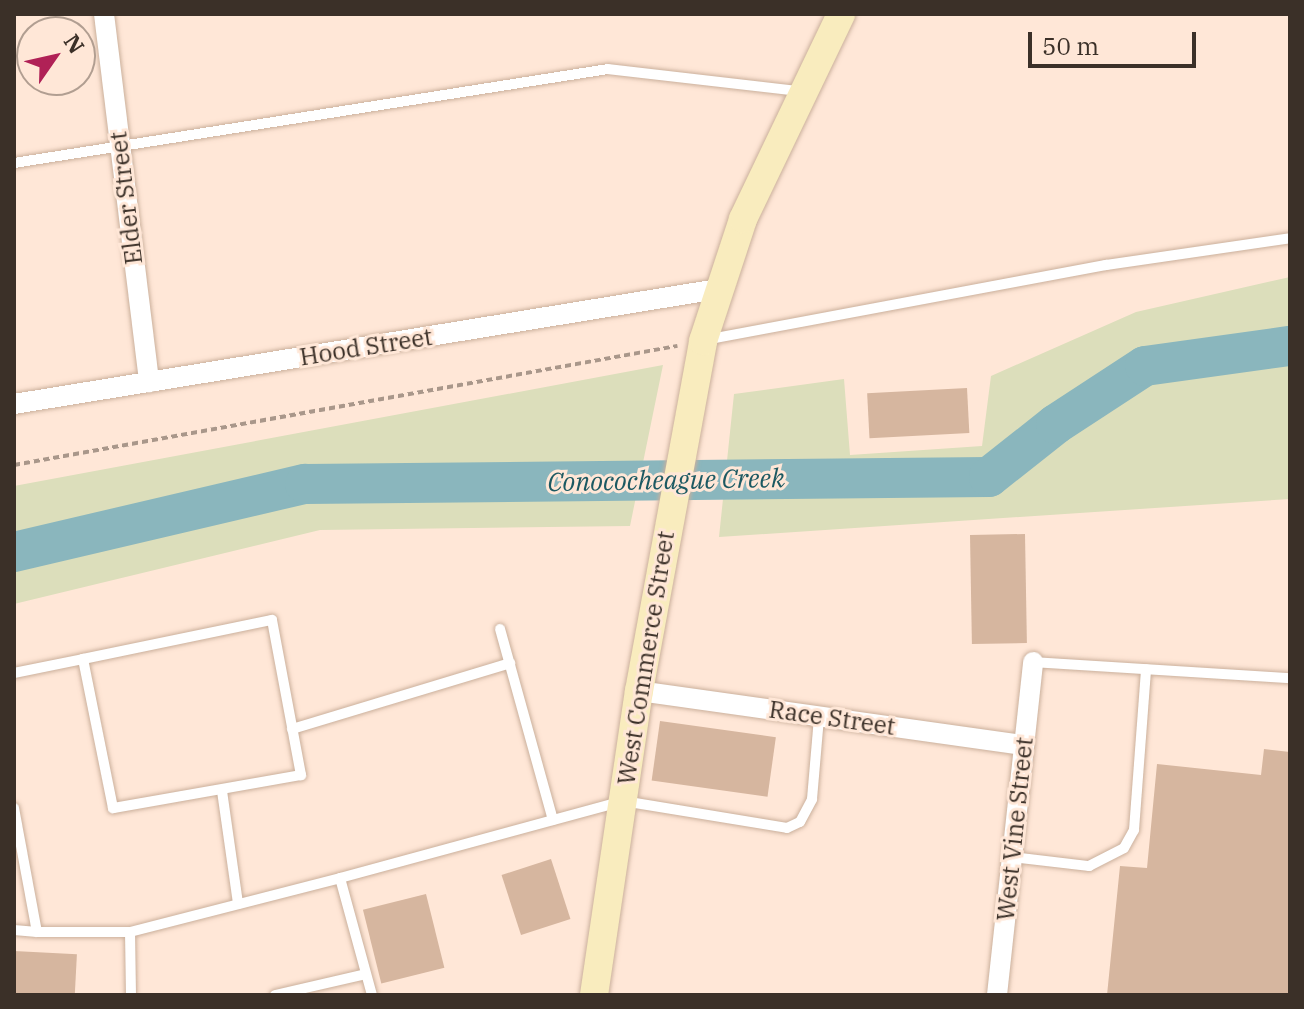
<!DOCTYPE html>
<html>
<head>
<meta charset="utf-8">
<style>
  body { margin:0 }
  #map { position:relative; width:1304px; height:1009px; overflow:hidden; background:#ffe7d7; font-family:"IBM Plex Serif",serif }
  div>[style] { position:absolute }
  .green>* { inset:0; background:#dcdebb }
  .river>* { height:40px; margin:-20px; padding:0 20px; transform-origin:20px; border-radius:20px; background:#8ab6bd }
  .building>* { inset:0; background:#d6b69f; transform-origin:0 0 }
  .path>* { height:4px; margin-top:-2px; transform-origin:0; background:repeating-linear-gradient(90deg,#a9978a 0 6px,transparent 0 10px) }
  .roads { filter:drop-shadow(0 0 2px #cbb09c) drop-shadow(0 0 2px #cbb09c) }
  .lane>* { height:10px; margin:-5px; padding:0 5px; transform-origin:5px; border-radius:5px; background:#fff }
  .street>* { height:20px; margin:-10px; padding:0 10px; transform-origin:10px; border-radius:10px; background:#fff }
  .secondary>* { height:28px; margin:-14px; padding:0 14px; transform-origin:14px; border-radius:14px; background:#f9ecbe }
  span { translate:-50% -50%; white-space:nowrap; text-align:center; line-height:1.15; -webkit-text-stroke:6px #ffe7d7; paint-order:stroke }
  .street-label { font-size:24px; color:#3b3028 }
  .water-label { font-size:26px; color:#1c5962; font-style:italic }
  .frame { position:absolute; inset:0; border:16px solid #3b3028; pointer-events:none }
  .north { position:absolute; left:16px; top:16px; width:80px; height:80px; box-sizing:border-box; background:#ffe7d7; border:2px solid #b19e91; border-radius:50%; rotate:56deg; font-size:22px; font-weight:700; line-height:32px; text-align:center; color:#3b3028 }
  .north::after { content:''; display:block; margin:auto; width:28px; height:36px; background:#b02156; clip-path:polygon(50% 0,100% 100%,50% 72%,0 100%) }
  .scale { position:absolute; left:1028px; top:32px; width:168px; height:36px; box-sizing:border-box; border:4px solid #3b3028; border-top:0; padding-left:10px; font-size:24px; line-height:28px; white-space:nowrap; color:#3b3028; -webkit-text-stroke:6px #ffe7d7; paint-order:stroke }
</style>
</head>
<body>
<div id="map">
  <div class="green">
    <i style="clip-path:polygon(1290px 277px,1290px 499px,719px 537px,734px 394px,844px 379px,850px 455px,982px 446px,991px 376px,1136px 312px)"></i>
    <i style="clip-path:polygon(663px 365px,630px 526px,320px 530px,14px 604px,14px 486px)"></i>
  </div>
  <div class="river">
    <i style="left:14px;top:552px;width:299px;rotate:-13.2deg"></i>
    <i style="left:305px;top:484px;width:684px;rotate:-0.59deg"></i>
    <i style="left:989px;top:477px;width:85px;rotate:-38.3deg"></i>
    <i style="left:1056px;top:424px;width:106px;rotate:-33.1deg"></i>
    <i style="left:1145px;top:366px;width:146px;rotate:-7.9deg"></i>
  </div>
  <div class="building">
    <i style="left:967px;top:388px;width:45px;height:100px;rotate:87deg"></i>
    <i style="left:1025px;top:534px;width:109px;height:55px;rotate:89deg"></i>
    <i style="left:660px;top:721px;width:117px;height:60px;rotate:8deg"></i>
    <i style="clip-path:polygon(1264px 749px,1290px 752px,1290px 995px,1107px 995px,1120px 866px,1147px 868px,1157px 764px,1261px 775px)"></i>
    <i style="left:551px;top:859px;width:63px;height:52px;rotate:72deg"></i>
    <i style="left:426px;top:894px;width:76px;height:65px;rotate:76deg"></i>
    <i style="left:14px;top:951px;width:63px;height:44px;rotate:3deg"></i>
  </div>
  <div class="path">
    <i style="left:14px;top:465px;width:674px;rotate:-10.18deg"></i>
  </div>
  <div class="roads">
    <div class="lane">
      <i style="left:14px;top:163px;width:601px;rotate:-8.99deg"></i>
      <i style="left:608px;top:69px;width:192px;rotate:6.6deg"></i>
      <i style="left:705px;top:340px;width:408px;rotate:-10.6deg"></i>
      <i style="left:1106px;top:265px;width:186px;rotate:-8.3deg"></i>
      <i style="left:500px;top:629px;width:198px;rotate:74.5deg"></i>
      <i style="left:1033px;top:662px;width:257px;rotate:3.6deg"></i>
      <i style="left:14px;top:673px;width:70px;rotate:-11.5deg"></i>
      <i style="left:83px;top:659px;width:193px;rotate:-11.7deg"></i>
      <i style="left:272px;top:620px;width:158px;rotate:79.4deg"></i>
      <i style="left:301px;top:775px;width:191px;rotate:170deg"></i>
      <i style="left:113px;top:808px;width:152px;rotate:-101.4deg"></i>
      <i style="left:292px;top:729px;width:228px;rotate:-16.8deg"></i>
      <i style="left:222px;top:791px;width:114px;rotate:81.9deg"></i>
      <i style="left:14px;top:808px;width:126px;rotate:79.5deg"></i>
      <i style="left:37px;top:932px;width:93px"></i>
      <i style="left:1012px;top:857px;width:78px;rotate:6.7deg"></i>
      <i style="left:1089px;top:866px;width:39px;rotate:-27deg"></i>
      <i style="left:1124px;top:848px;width:21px;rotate:-61deg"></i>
      <i style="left:1134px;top:830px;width:161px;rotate:-85.7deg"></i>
      <i style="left:14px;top:930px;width:23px;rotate:5deg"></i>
      <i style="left:131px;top:995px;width:63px;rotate:-90.9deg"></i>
      <i style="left:130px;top:932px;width:217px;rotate:-14.4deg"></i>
      <i style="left:275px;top:995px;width:93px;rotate:-13deg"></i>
      <i style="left:372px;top:995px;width:121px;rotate:-105.3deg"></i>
      <i style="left:340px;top:878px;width:293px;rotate:-15.2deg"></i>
      <i style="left:623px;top:801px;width:166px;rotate:9.3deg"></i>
      <i style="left:787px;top:828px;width:14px;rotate:-25deg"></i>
      <i style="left:800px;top:822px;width:26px;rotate:-62deg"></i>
      <i style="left:812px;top:799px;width:82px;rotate:-85.1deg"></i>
    </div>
    <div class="street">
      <i style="left:104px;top:14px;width:371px;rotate:83deg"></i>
      <i style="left:14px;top:404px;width:713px;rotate:-9.28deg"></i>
      <i style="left:639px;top:691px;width:389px;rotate:8deg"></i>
      <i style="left:997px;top:995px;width:335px;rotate:-83.8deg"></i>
    </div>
    <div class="secondary">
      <i style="left:594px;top:995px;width:307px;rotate:-81.6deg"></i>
      <i style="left:639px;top:691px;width:356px;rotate:-79.6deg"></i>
      <i style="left:703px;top:341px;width:128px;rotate:-71.8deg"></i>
      <i style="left:743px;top:219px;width:227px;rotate:-64.4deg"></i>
    </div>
  </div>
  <div class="street-label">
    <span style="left:126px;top:198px;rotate:-97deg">Elder Street</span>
    <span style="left:366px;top:347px;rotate:-9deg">Hood Street</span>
    <span style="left:646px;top:658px;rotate:-81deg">West Commerce Street</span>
    <span style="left:832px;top:718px;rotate:8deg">Race Street</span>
    <span style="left:1015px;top:829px;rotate:-84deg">West Vine Street</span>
  </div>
  <div class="water-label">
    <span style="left:666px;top:480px;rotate:-1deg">Conococheague Creek</span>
  </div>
  <div class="frame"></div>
  <div class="north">N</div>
  <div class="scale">50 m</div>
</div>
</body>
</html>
